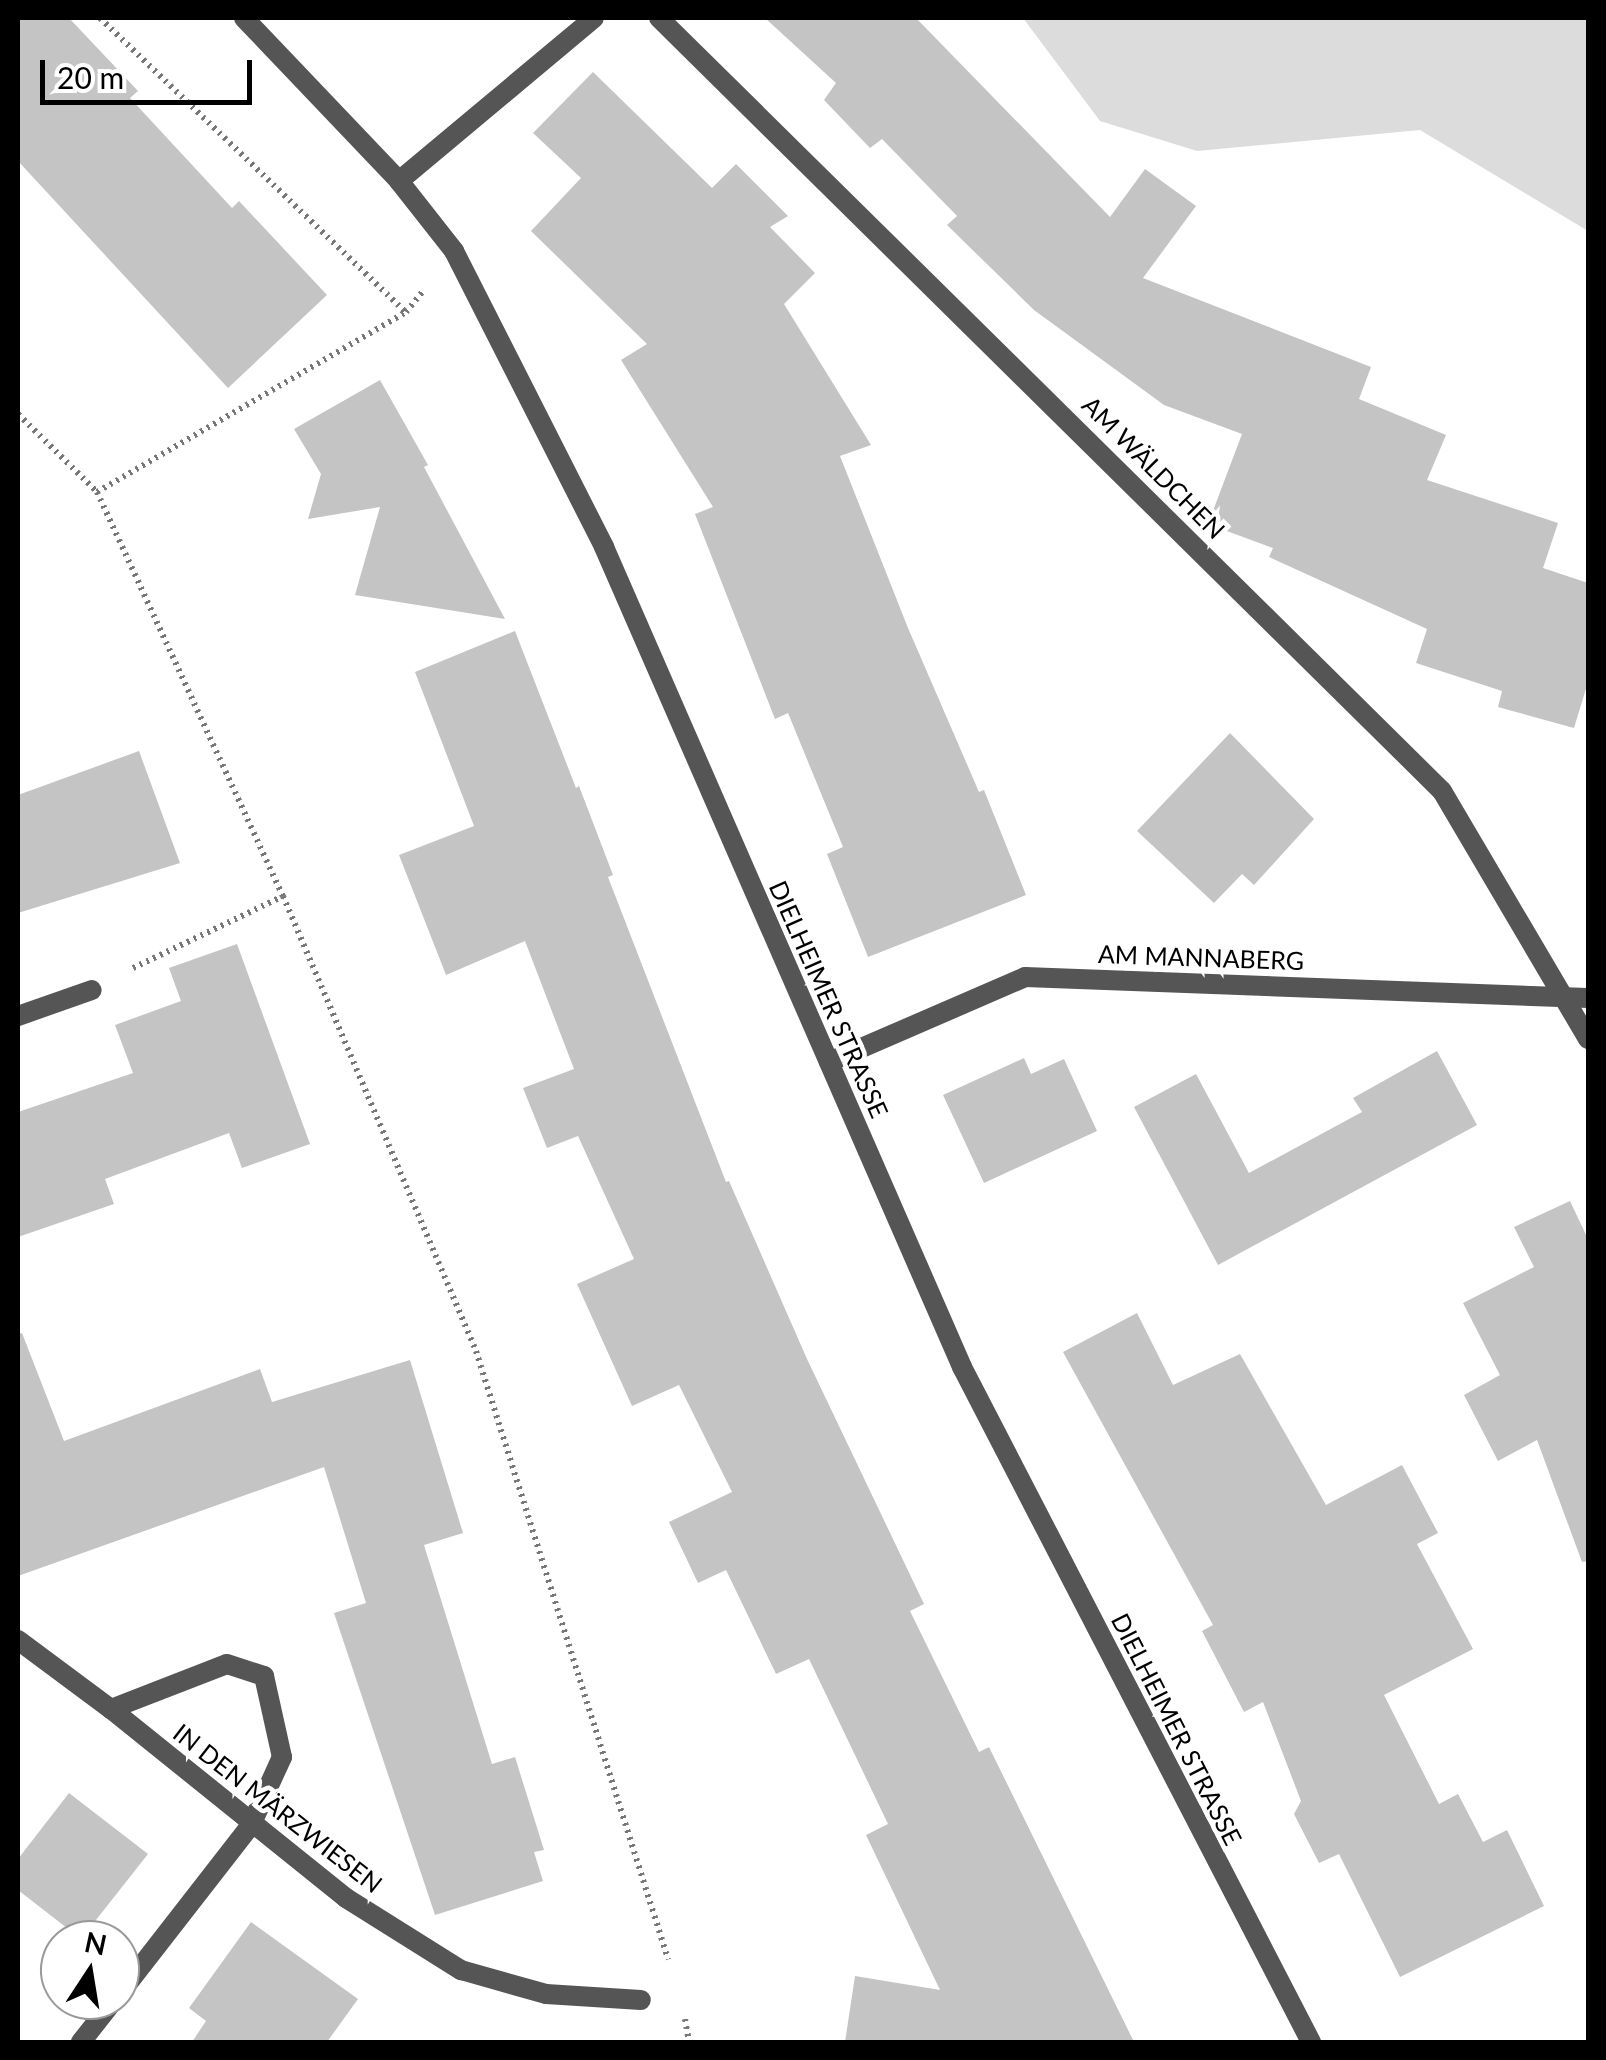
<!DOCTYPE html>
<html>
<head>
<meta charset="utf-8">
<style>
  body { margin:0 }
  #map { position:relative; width:1606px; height:2060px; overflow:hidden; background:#fff; font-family:Lato,sans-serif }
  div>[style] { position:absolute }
  .green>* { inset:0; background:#dcdcdc }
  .building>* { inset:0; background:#c4c4c4 }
  .path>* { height:6px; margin-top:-3px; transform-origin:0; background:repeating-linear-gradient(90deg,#777 0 2.5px,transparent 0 7.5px) }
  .minor>* { height:20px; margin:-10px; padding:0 10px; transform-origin:10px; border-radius:10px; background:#555 }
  span { translate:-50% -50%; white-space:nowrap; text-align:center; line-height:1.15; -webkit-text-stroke:9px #fff; paint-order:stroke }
  .street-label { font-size:25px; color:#000 }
  .frame { position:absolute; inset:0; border:20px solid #000; pointer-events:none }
  .north { position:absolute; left:40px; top:1920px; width:100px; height:100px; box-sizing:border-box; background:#fff; border:2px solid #999; border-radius:50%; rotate:12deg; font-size:28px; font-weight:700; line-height:40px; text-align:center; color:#000 }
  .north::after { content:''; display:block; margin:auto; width:35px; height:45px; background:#000; clip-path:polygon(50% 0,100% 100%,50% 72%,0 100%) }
  .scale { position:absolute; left:40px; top:60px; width:212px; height:45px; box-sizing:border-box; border:5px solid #000; border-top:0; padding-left:12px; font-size:30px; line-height:35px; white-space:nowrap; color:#000; -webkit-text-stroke:8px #fff; paint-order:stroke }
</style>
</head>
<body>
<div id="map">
  <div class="green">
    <i style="clip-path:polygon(1023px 18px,1588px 18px,1588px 231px,1420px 130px,1197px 151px,1100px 121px)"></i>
  </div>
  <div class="building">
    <i style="clip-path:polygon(18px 18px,69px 18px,138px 91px,130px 98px,232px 208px,239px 201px,327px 295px,228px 388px,18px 161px)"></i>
    <i style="clip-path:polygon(765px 18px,916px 18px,1110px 217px,1145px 169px,1196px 206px,1143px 278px,1371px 367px,1359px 399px,1446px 435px,1427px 480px,1558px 523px,1543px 568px,1588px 583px,1588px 682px,1574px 728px,1498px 707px,1502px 691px,1416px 663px,1427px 629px,1269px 557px,1273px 548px,1208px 524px,1242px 434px,1164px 405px,1034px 310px,947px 225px,957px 216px,882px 139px,870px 148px,824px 100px,836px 83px)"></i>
    <i style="clip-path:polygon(593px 72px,712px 188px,736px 164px,788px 216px,770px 227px,815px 273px,784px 304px,871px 445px,840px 456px,908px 628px,979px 792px,984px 790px,1026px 895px,868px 957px,827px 854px,843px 847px,788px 713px,775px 719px,695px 514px,713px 507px,621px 360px,647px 344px,531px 231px,581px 178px,533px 133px)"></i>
    <i style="clip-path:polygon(380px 380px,428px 465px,424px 467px,505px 619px,355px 595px,380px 507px,308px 519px,321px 474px,294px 429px)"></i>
    <i style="clip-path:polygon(515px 631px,576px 788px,579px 786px,613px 875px,608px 877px,726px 1182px,729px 1181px,807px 1359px,924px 1604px,910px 1611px,979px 1752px,989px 1747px,1134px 2042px,845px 2042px,855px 1976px,940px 1990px,866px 1835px,888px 1824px,809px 1659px,776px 1674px,726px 1570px,698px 1583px,669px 1522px,732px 1492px,679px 1385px,632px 1406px,577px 1284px,634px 1259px,578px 1136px,547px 1148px,523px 1088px,574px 1069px,525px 941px,446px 975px,399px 855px,474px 826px,415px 672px)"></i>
    <i style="clip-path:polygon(1230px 733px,1314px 819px,1254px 885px,1242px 874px,1214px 903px,1137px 831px)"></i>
    <i style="clip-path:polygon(139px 751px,180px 863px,18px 913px,18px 795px)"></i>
    <i style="clip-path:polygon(237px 944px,310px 1144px,242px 1168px,229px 1133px,105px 1179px,114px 1204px,18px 1237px,18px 1112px,133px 1073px,115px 1025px,181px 1001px,169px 968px)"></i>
    <i style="clip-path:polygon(1437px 1051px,1477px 1125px,1218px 1265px,1134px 1107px,1196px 1074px,1249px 1173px,1362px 1112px,1353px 1098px)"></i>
    <i style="clip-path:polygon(1024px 1058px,1031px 1074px,1064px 1059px,1097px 1131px,984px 1183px,943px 1095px)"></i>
    <i style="clip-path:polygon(1570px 1201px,1588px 1239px,1588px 1561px,1582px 1562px,1537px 1440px,1498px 1461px,1464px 1395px,1500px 1375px,1463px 1303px,1534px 1267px,1514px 1227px)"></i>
    <i style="clip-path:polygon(1137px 1313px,1173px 1385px,1240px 1354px,1326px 1505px,1402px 1465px,1438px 1533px,1417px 1544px,1473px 1649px,1384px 1695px,1439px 1804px,1458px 1794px,1483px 1842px,1507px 1830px,1544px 1906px,1400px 1977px,1339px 1854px,1319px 1863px,1294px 1814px,1301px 1801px,1263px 1702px,1244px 1712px,1202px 1631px,1213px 1625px,1063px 1352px)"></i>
    <i style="clip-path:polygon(22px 1333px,64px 1441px,260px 1369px,272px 1402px,410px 1360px,463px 1533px,424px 1545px,492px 1764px,515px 1757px,544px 1850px,534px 1852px,543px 1881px,435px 1915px,334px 1613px,366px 1603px,324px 1467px,18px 1576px,18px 1334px)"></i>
    <i style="clip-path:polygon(69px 1793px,148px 1854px,81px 1939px,18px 1890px,18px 1859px)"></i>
    <i style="clip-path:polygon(251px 1922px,358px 1999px,327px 2042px,192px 2042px,206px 2021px,189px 2008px)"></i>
  </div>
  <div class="path">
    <i style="left:100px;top:18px;width:424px;rotate:43.9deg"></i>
    <i style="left:18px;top:414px;width:111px;rotate:44.6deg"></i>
    <i style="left:97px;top:492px;width:445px;rotate:65.3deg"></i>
    <i style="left:283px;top:896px;width:494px;rotate:67deg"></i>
    <i style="left:476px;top:1351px;width:638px;rotate:72.47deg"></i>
    <i style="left:97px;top:492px;width:358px;rotate:-30.2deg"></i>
    <i style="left:406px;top:312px;width:26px;rotate:-51deg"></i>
    <i style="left:133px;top:968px;width:166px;rotate:-25.6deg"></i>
    <i style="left:685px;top:2019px;width:23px;rotate:80deg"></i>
  </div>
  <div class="minor">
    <i style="left:244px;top:18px;width:225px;rotate:46.4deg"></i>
    <i style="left:399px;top:181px;width:89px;rotate:51.8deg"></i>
    <i style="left:454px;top:251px;width:332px;rotate:63.1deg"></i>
    <i style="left:604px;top:547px;width:895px;rotate:66.41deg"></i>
    <i style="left:962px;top:1367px;width:760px;rotate:62.66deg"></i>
    <i style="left:659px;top:18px;width:1100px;rotate:44.63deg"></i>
    <i style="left:1442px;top:791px;width:288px;rotate:59.5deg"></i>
    <i style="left:399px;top:181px;width:254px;rotate:-39.9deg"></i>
    <i style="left:18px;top:1016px;width:78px;rotate:-19.4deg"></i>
    <i style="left:829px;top:1062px;width:214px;rotate:-23.4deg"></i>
    <i style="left:1025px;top:977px;width:563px;rotate:2.14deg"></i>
    <i style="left:18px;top:1640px;width:116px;rotate:36.6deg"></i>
    <i style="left:111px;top:1709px;width:302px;rotate:38.8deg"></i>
    <i style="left:346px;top:1898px;width:136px;rotate:32.1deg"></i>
    <i style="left:461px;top:1970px;width:88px;rotate:15.8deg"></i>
    <i style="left:546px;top:1994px;width:95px;rotate:3.6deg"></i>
    <i style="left:111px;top:1709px;width:124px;rotate:-21.2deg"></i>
    <i style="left:227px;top:1664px;width:39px;rotate:18deg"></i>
    <i style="left:264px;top:1676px;width:83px;rotate:77.5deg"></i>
    <i style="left:282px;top:1757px;width:75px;rotate:114.5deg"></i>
    <i style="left:251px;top:1825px;width:213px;rotate:127.9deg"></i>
    <i style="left:81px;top:2042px;width:53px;rotate:-51.8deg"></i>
  </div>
  <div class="street-label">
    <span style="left:1154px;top:467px;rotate:45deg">AM WÄLDCHEN</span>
    <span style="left:1201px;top:957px;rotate:2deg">AM MANNABERG</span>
    <span style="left:829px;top:999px;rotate:66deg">DIELHEIMER STRASSE</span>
    <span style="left:1177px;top:1729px;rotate:63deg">DIELHEIMER STRASSE</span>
    <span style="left:278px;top:1808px;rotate:38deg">IN DEN MÄRZWIESEN</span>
  </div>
  <div class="frame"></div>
  <div class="north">N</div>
  <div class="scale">20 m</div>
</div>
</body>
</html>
